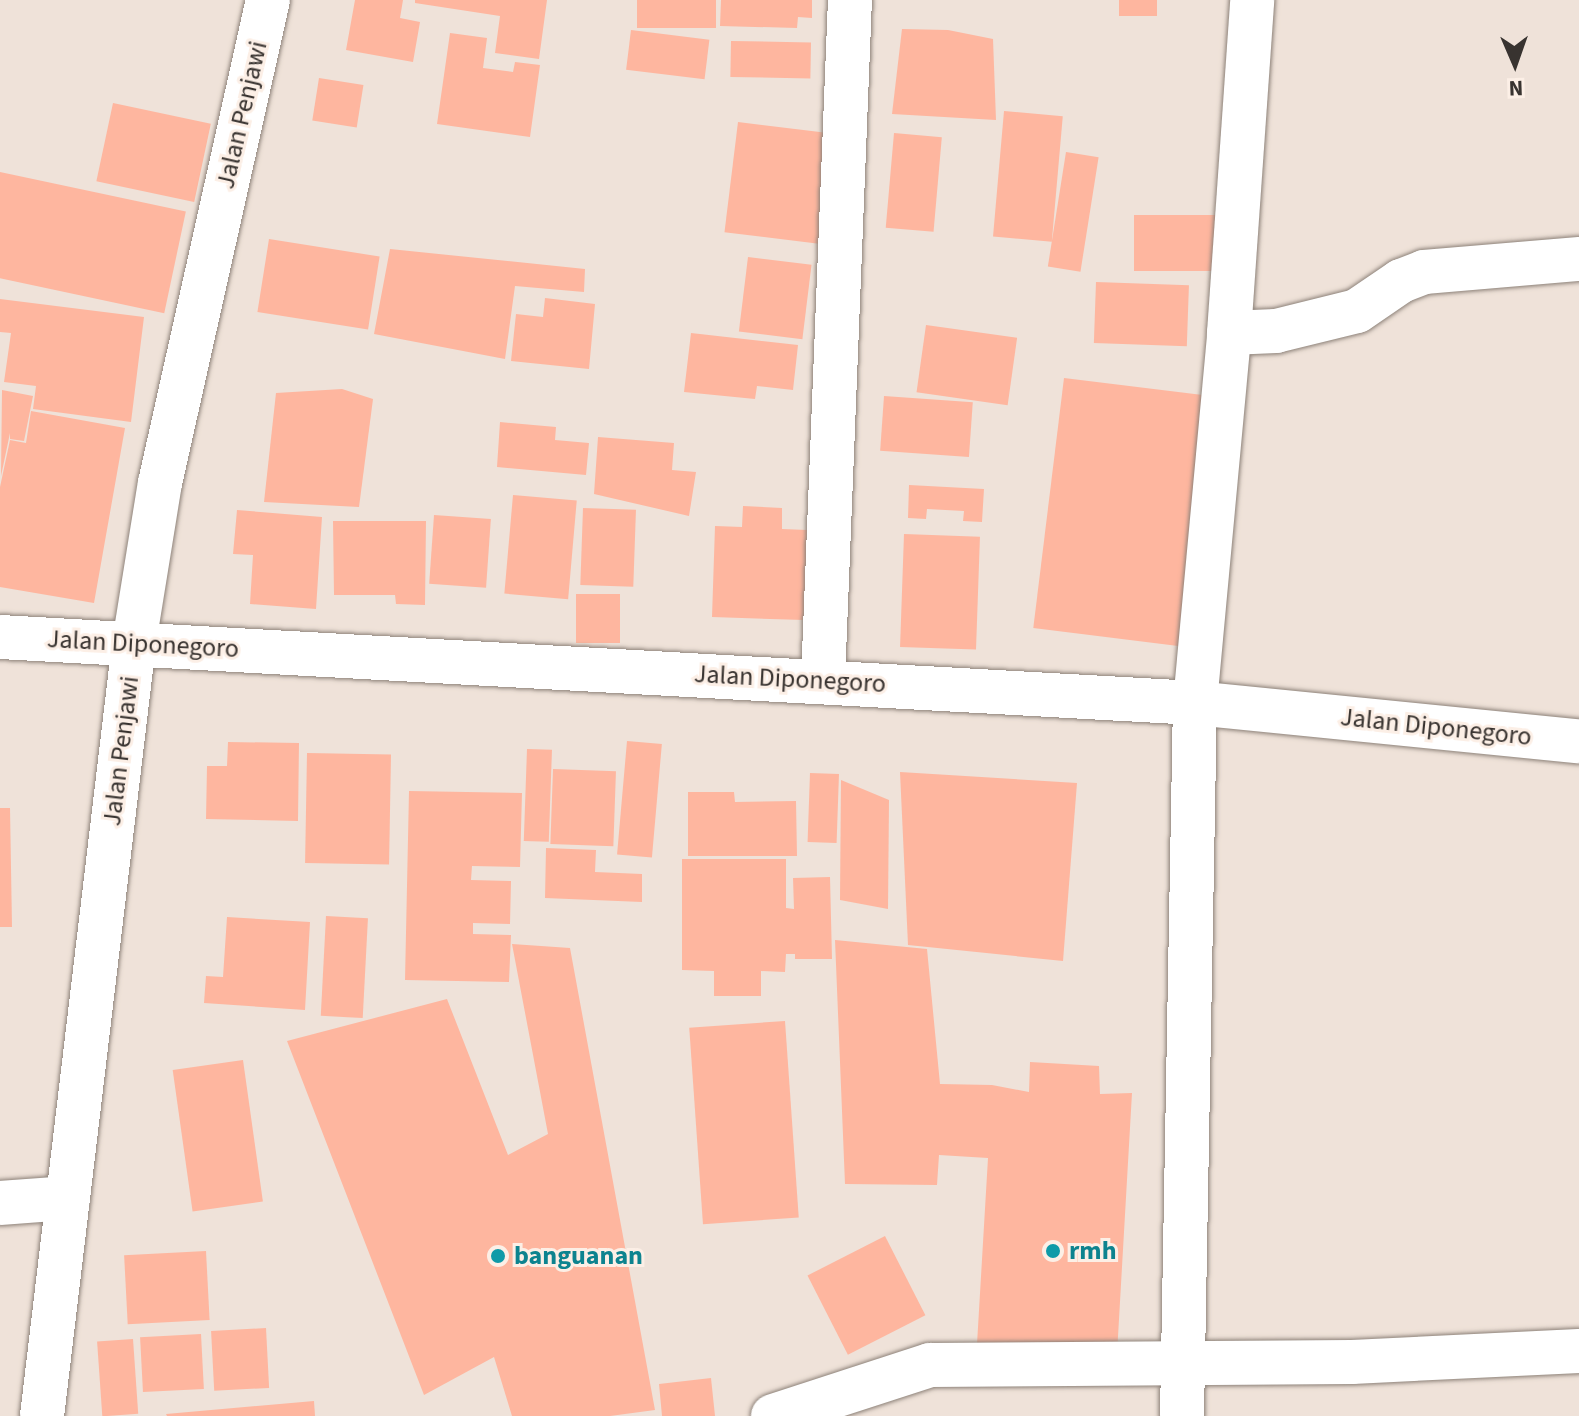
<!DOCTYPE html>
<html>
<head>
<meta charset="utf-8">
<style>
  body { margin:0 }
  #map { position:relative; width:1579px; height:1416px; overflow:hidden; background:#efe2d9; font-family:"Source Sans 3",sans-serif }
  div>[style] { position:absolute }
  .building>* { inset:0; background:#feb69f; transform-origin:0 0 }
  .roads { filter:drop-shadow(0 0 2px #8d8279) drop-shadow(0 0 2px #8d8279) }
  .minor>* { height:44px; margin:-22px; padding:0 22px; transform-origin:22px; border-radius:22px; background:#fff }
  .major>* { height:44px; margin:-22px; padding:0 22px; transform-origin:22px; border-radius:22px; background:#fff }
  .dots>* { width:22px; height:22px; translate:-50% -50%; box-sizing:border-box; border:4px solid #fcefe6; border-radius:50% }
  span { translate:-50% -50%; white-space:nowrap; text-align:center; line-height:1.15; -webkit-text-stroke:6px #fcefe6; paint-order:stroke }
  .street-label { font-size:26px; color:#383330 }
  .culture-label { font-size:26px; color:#0d838f; font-weight:700 }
  .left { translate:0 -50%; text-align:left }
  .north { position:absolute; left:1475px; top:24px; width:80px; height:80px; -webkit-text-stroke:6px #fcefe6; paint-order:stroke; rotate:178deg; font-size:22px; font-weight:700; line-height:32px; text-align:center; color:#383330 }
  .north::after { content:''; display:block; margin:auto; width:28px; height:36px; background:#383330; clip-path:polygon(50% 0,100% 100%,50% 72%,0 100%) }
</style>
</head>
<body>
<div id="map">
  <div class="building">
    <i style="clip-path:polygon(355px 0,403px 0,400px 18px,420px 22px,413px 62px,346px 50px)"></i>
    <i style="clip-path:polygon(415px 0,547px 0,539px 59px,495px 53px,500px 16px,415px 3px)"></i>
    <i style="left:637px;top:0;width:79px;height:28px"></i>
    <i style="clip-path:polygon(721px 0,812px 0,812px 18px,798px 17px,797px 28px,720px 26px)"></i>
    <i style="left:1119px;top:0;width:38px;height:16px"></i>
    <i style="clip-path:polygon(902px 29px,948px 30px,993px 39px,996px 120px,892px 114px)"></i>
    <i style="left:631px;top:30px;width:79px;height:40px;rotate:7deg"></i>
    <i style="clip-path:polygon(450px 33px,487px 38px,483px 68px,513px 72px,515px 62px,540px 65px,530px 137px,437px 124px)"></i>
    <i style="left:731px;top:41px;width:80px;height:36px;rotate:1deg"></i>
    <i style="left:319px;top:78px;width:45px;height:43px;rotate:9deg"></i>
    <i style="left:113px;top:103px;width:100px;height:80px;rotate:12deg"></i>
    <i style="left:1004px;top:111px;width:59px;height:126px;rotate:5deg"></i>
    <i style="left:738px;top:122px;width:97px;height:111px;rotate:7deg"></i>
    <i style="left:894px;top:133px;width:48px;height:95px;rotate:5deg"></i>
    <i style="left:1066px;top:152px;width:33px;height:116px;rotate:9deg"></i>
    <i style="left:0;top:172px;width:190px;height:104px;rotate:12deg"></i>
    <i style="left:1134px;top:215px;width:83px;height:56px"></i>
    <i style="left:269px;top:239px;width:112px;height:74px;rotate:9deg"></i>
    <i style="clip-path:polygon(390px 249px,585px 269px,584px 292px,515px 286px,505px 359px,374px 334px)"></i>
    <i style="left:748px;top:257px;width:64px;height:75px;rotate:7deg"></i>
    <i style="left:1096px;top:282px;width:93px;height:61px;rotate:2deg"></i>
    <i style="clip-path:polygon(545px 298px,595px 304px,589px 369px,511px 361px,516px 314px,543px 317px)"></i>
    <i style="clip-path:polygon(0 299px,144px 317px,131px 422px,33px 409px,36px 386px,4px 382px,11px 333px,0 332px)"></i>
    <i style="left:926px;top:325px;width:92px;height:68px;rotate:8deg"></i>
    <i style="clip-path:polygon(691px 333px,798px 345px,793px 390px,757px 386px,755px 399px,684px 392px)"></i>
    <i style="left:1064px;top:378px;width:154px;height:252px;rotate:7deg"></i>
    <i style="clip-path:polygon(342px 389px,373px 399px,359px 507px,264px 502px,276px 393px)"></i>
    <i style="clip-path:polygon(2px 390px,33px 396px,24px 441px,10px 439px,10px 433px,1px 476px)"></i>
    <i style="left:884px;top:396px;width:89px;height:55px;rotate:4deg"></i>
    <i style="clip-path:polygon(31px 411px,125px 428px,94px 603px,0 587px,0 487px,10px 440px,26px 443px)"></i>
    <i style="clip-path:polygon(500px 422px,556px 427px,555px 440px,589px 443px,586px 475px,497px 467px)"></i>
    <i style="clip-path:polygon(598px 437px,674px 443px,672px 470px,696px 472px,689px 516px,594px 494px)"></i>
    <i style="clip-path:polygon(909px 485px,984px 489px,982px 522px,963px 521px,964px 511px,927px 509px,926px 519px,908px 518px)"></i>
    <i style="left:513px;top:495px;width:64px;height:99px;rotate:5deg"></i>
    <i style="clip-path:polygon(743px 506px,782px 508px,782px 529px,807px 530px,804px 620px,712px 617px,715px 526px,742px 527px)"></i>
    <i style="left:583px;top:508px;width:53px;height:77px;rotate:2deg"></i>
    <i style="clip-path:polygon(237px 510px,322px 517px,316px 609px,250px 604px,253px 555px,233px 554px)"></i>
    <i style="left:434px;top:515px;width:57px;height:69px;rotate:4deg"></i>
    <i style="clip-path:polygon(333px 521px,426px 521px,425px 605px,396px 604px,395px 595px,334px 595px)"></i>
    <i style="left:904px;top:534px;width:76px;height:113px;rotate:2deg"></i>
    <i style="left:576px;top:594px;width:44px;height:49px"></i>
    <i style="left:627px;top:741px;width:35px;height:114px;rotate:5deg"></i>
    <i style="clip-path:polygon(228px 742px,299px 743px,298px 821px,206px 819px,207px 766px,227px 766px)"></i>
    <i style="left:527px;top:749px;width:25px;height:92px;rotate:2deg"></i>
    <i style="left:307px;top:753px;width:84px;height:110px;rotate:1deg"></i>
    <i style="left:553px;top:769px;width:63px;height:75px;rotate:2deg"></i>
    <i style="clip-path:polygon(900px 772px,1077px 783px,1063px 961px,908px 945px)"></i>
    <i style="left:810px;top:773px;width:29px;height:69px;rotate:2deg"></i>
    <i style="clip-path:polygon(841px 780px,889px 800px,888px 909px,840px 900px)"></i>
    <i style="clip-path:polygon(409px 791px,522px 793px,520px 867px,472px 866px,471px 880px,511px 881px,510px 924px,473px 923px,473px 934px,511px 935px,509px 982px,405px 980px)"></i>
    <i style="clip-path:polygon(688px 792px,734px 792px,735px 802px,796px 801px,797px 856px,688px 856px)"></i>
    <i style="clip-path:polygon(0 808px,10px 808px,12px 927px,0 927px)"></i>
    <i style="clip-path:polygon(546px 848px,596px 850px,595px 872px,642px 874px,642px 902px,545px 898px)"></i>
    <i style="clip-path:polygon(682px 859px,786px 859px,786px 908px,794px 909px,793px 878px,830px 877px,832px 959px,795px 959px,795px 954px,786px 954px,785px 972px,761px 971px,761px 996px,714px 996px,714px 971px,682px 970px)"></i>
    <i style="left:326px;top:916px;width:42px;height:100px;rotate:3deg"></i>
    <i style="clip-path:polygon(227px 917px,310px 922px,305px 1010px,204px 1003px,206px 976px,223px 977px)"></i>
    <i style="clip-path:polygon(835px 940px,927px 949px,940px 1084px,992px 1085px,1029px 1092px,1030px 1062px,1099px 1066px,1100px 1094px,1132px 1093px,1117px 1354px,977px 1344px,988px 1158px,939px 1155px,937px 1185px,845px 1184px)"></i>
    <i style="clip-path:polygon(512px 944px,570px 948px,655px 1410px,610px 1416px,512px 1416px,494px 1357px,424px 1395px,287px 1041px,447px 999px,508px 1155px,548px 1134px)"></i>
    <i style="left:785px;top:1021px;width:197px;height:96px;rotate:86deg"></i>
    <i style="left:243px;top:1060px;width:143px;height:71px;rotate:82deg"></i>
    <i style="left:885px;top:1236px;width:89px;height:87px;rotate:63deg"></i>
    <i style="left:206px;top:1251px;width:69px;height:82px;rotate:87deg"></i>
    <i style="left:266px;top:1328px;width:60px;height:55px;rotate:87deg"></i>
    <i style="left:201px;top:1334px;width:55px;height:61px;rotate:87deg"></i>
    <i style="left:133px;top:1339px;width:75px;height:36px;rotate:86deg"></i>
    <i style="clip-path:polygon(711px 1378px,715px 1416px,662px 1416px,659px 1384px)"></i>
    <i style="clip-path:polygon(314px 1401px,315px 1416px,167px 1416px,166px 1414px)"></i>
  </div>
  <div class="roads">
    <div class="minor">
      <i style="left:1229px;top:333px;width:47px;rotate:-2.4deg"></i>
      <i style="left:1276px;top:331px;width:83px;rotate:-13.9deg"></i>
      <i style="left:1357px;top:311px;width:53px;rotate:-34.3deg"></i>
      <i style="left:1401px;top:281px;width:25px;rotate:-21deg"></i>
      <i style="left:1424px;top:272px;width:156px;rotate:-4.8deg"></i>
      <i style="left:823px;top:680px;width:681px;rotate:-87.73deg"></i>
      <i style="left:0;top:1203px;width:68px;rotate:-4.2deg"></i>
      <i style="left:42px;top:1416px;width:778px;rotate:-83.21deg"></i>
      <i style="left:134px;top:643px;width:162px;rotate:-80.8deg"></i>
      <i style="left:160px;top:483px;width:495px;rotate:-77.4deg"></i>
      <i style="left:773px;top:1416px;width:165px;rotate:-18deg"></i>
      <i style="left:930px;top:1365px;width:422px;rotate:-0.4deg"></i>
      <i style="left:1352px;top:1362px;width:227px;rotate:-2.8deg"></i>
      <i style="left:1182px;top:1416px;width:713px;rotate:-88.96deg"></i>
      <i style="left:1195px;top:703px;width:372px;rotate:-84.7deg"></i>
      <i style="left:1229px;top:333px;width:334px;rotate:-86deg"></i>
    </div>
    <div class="major">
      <i style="left:0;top:637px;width:1197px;rotate:3.16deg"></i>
      <i style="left:1195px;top:703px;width:386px;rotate:5.7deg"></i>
    </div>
  </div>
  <div class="dots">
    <i style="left:1053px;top:1251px;background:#0f9aa8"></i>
    <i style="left:498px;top:1256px;background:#0f9aa8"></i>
  </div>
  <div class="street-label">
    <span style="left:242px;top:115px;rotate:-77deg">Jalan Penjawi</span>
    <span style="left:143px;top:644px;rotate:3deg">Jalan Diponegoro</span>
    <span style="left:790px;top:679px;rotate:3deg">Jalan Diponegoro</span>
    <span style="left:1436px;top:727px;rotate:6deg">Jalan Diponegoro</span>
    <span style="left:121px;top:751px;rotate:-83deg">Jalan Penjawi</span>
  </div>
  <div class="culture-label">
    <span class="left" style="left:1069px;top:1251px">rmh</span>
    <span class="left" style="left:514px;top:1256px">banguanan</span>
  </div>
  <div class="north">N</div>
</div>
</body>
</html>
